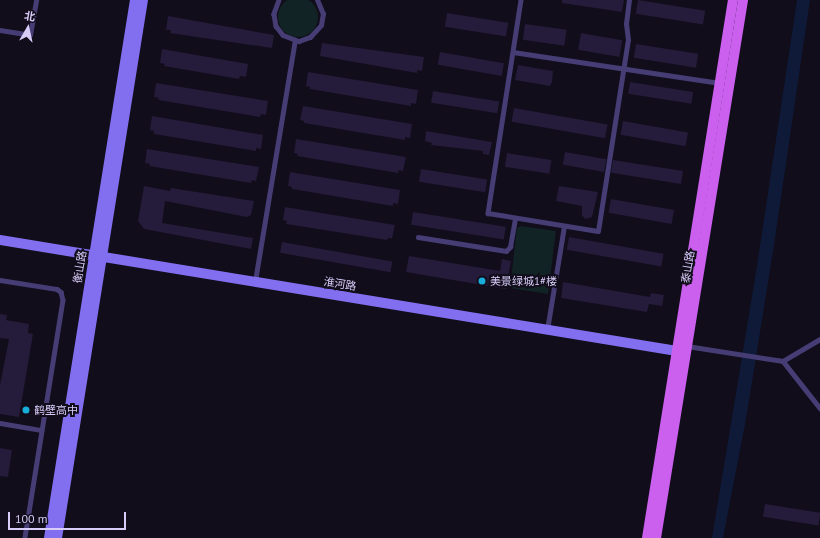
<!DOCTYPE html>
<html>
<head>
<meta charset="utf-8">
<style>
  body { margin:0 }
  #map { position:relative; width:820px; height:538px; overflow:hidden; background:#110d1b; font-family:"PT Sans","Noto Sans SC",sans-serif }
  div>[style] { position:absolute }
  .green>* { inset:0; background:#112324 }
  .round { border-radius:50% }
  .water>* { inset:0; background:#0f1a38 }
  .building>* { inset:0; background:#251b3a; transform-origin:0 0 }
  .lane>* { height:4.5px; margin:-2.25px; padding:0 2.25px; transform-origin:2.25px; border-radius:2.25px; background:#463d75 }
  .secondary>* { height:10px; margin:-5px; padding:0 5px; transform-origin:5px; border-radius:5px; background:#826fef }
  .primary>* { height:10px; margin:-5px; padding:0 5px; transform-origin:5px; border-radius:5px; background:#ca60ed }
  .dots>* { width:11px; height:11px; translate:-50% -50%; box-sizing:border-box; border:2px solid #110d1b; border-radius:50% }
  span { translate:-50% -50%; white-space:nowrap; text-align:center; line-height:1.15; -webkit-text-stroke:4px #110d1b; paint-order:stroke }
  .street-label { font-size:11px; color:#d8cdf9 }
  .poi-label { font-size:11px; color:#d8cdf9 }
  .left { translate:0 -50%; text-align:left }
  .north { position:absolute; left:8px; top:8px; width:40px; height:40px; -webkit-text-stroke:3px #110d1b; paint-order:stroke; rotate:9deg; font-size:11px; font-weight:700; line-height:16px; text-align:center; color:#d8cdf9 }
  .north::after { content:''; display:block; margin:auto; width:14px; height:18px; background:#d8cdf9; clip-path:polygon(50% 0,100% 100%,50% 72%,0 100%) }
  .scale { position:absolute; left:8px; top:512px; width:118px; height:18px; box-sizing:border-box; border:2px solid #d8cdf9; border-top:0; padding-left:5px; font-size:12px; line-height:14px; white-space:nowrap; color:#d8cdf9; -webkit-text-stroke:3px #110d1b; paint-order:stroke }
</style>
</head>
<body>
<div id="map">
  <div class="green">
    <i class="round" style="left:278px;top:-3px;width:40px;height:40px"></i>
    <i style="clip-path:polygon(521px 226px,556px 231px,548px 294px,510px 288px,517px 228px)"></i>
  </div>
  <div class="water">
    <i style="clip-path:polygon(797px 0,810px 0,774px 245px,746px 419px,723px 538px,712px 538px,757px 266px)"></i>
  </div>
  <div class="building">
    <i style="clip-path:polygon(562px 0,624px 0,622px 12px,562px 3px)"></i>
    <i style="left:638px;top:0;width:68px;height:14px;rotate:9deg"></i>
    <i style="left:447px;top:13px;width:62px;height:14px;rotate:9deg"></i>
    <i style="clip-path:polygon(168px 16px,274px 35px,272px 48px,170px 33px,171px 30px,166px 30px)"></i>
    <i style="left:525px;top:24px;width:42px;height:16px;rotate:8deg"></i>
    <i style="left:581px;top:33px;width:42px;height:17px;rotate:10deg"></i>
    <i style="clip-path:polygon(322px 43px,424px 57px,422px 71px,417px 70px,417px 73px,320px 56px)"></i>
    <i style="left:636px;top:44px;width:63px;height:14px;rotate:9deg"></i>
    <i style="clip-path:polygon(162px 49px,248px 64px,246px 77px,240px 76px,239px 79px,164px 66px,165px 64px,160px 63px)"></i>
    <i style="left:440px;top:52px;width:65px;height:13px;rotate:10deg"></i>
    <i style="clip-path:polygon(518px 65px,553px 71px,552px 82px,550px 86px,515px 80px)"></i>
    <i style="clip-path:polygon(308px 72px,418px 90px,416px 104px,411px 103px,411px 106px,310px 89px,310px 87px,306px 86px)"></i>
    <i style="left:630px;top:82px;width:64px;height:12px;rotate:9deg"></i>
    <i style="clip-path:polygon(156px 83px,268px 101px,266px 115px,261px 114px,260px 117px,158px 100px,159px 98px,154px 97px)"></i>
    <i style="left:433px;top:91px;width:67px;height:12px;rotate:9deg"></i>
    <i style="clip-path:polygon(303px 106px,412px 124px,410px 138px,405px 137px,405px 140px,304px 123px,304px 121px,300px 120px)"></i>
    <i style="left:514px;top:108px;width:95px;height:14px;rotate:10deg"></i>
    <i style="clip-path:polygon(152px 116px,263px 135px,261px 149px,256px 148px,256px 151px,154px 134px,154px 131px,150px 130px)"></i>
    <i style="left:623px;top:121px;width:66px;height:14px;rotate:10deg"></i>
    <i style="clip-path:polygon(426px 131px,492px 142px,489px 155px,483px 154px,483px 151px,431px 145px,432px 143px,425px 141px)"></i>
    <i style="clip-path:polygon(296px 139px,406px 157px,403px 171px,399px 170px,398px 173px,297px 156px,298px 154px,294px 153px)"></i>
    <i style="clip-path:polygon(147px 149px,259px 167px,256px 181px,252px 180px,251px 183px,149px 166px,150px 164px,145px 163px)"></i>
    <i style="left:565px;top:152px;width:42px;height:13px;rotate:10deg"></i>
    <i style="left:507px;top:153px;width:45px;height:14px;rotate:9deg"></i>
    <i style="left:613px;top:160px;width:71px;height:13px;rotate:9deg"></i>
    <i style="left:421px;top:169px;width:67px;height:13px;rotate:9deg"></i>
    <i style="clip-path:polygon(290px 172px,400px 190px,398px 204px,393px 203px,393px 206px,292px 189px,292px 187px,288px 186px)"></i>
    <i style="clip-path:polygon(144px 186px,170px 191px,171px 188px,254px 201px,251px 215px,247px 217px,165px 201px,162px 223px,253px 238px,251px 249px,144px 229px,138px 221px)"></i>
    <i style="clip-path:polygon(559px 186px,598px 192px,592px 217px,586px 219px,582px 216px,582px 206px,556px 201px)"></i>
    <i style="left:611px;top:199px;width:64px;height:14px;rotate:10deg"></i>
    <i style="clip-path:polygon(285px 207px,395px 225px,392px 238px,388px 238px,387px 240px,286px 224px,287px 221px,283px 220px)"></i>
    <i style="left:413px;top:212px;width:94px;height:13px;rotate:9deg"></i>
    <i style="left:569px;top:237px;width:96px;height:13px;rotate:10deg"></i>
    <i style="left:282px;top:242px;width:112px;height:11px;rotate:10deg"></i>
    <i style="clip-path:polygon(409px 256px,500px 271px,502px 259px,511px 261px,506px 289px,406px 272px)"></i>
    <i style="clip-path:polygon(563px 282px,650px 297px,651px 293px,664px 295px,662px 306px,649px 304px,647px 312px,561px 298px)"></i>
    <i style="clip-path:polygon(0 314px,7px 315px,6px 320px,29px 324px,28px 333px,33px 334px,19px 417px,0 414px,0 385px,9px 339px,0 338px)"></i>
    <i style="clip-path:polygon(0 448px,12px 450px,8px 477px,0 476px)"></i>
    <i style="left:765px;top:504px;width:56px;height:13px;rotate:9deg"></i>
  </div>
  <div class="lane">
    <i style="left:279px;top:0;width:15px;rotate:110deg"></i>
    <i style="left:274px;top:14px;width:12px;rotate:81deg"></i>
    <i style="left:276px;top:26px;width:11px;rotate:52deg"></i>
    <i style="left:283px;top:35px;width:17px;rotate:21deg"></i>
    <i style="left:299px;top:41px;width:12px;rotate:-20deg"></i>
    <i style="left:310px;top:37px;width:16px;rotate:-47deg"></i>
    <i style="left:321px;top:25px;width:11px;rotate:-80deg"></i>
    <i style="left:323px;top:14px;width:15px;rotate:-113deg"></i>
    <i style="left:521px;top:0;width:216px;rotate:98.8deg"></i>
    <i style="left:488px;top:213px;width:111px;rotate:9.3deg"></i>
    <i style="left:598px;top:231px;width:193px;rotate:-81.1deg"></i>
    <i style="left:628px;top:40px;width:16px;rotate:-97deg"></i>
    <i style="left:626px;top:24px;width:24px;rotate:-83deg"></i>
    <i style="left:0;top:30px;width:30px;rotate:9deg"></i>
    <i style="left:30px;top:35px;width:36px;rotate:-80deg"></i>
    <i style="left:513px;top:52px;width:209px;rotate:8.5deg"></i>
    <i style="left:418px;top:237px;width:89px;rotate:9deg"></i>
    <i style="left:506px;top:251px;width:6px;rotate:-45deg"></i>
    <i style="left:510px;top:247px;width:29px;rotate:-80deg"></i>
    <i style="left:0;top:280px;width:58px;rotate:9deg"></i>
    <i style="left:57px;top:289px;width:5px;rotate:37deg"></i>
    <i style="left:61px;top:292px;width:8px;rotate:76deg"></i>
    <i style="left:63px;top:300px;width:241px;rotate:99.1deg"></i>
    <i style="left:255px;top:281px;width:244px;rotate:-80.6deg"></i>
    <i style="left:547px;top:330px;width:105px;rotate:-80.7deg"></i>
    <i style="left:687px;top:346px;width:97px;rotate:8.9deg"></i>
    <i style="left:783px;top:361px;width:43px;rotate:-30.7deg"></i>
    <i style="left:783px;top:361px;width:60px;rotate:51.8deg"></i>
    <i style="left:0;top:423px;width:42px;rotate:9.7deg"></i>
  </div>
  <div class="secondary">
    <i style="left:0;top:240px;width:686px;rotate:9.31deg"></i>
    <i style="left:49px;top:538px;width:545px;rotate:-80.92deg"></i>
    <i style="left:57px;top:538px;width:545px;rotate:-80.92deg"></i>
  </div>
  <div class="primary">
    <i style="left:647px;top:538px;width:545px;rotate:-80.92deg"></i>
    <i style="left:656px;top:538px;width:545px;rotate:-80.81deg"></i>
  </div>
  <div class="dots">
    <i style="left:482px;top:281px;background:#19aeda"></i>
    <i style="left:26px;top:410px;background:#19aeda"></i>
  </div>
  <div class="street-label">
    <span style="left:80px;top:267px;rotate:-81deg">衡山路</span>
    <span style="left:688px;top:267px;rotate:-81deg">泰山路</span>
    <span style="left:340px;top:284px;rotate:9deg">淮河路</span>
  </div>
  <div class="poi-label">
    <span class="left" style="left:490px;top:281px">美景绿城1#楼</span>
    <span class="left" style="left:34px;top:410px">鹤壁高中</span>
  </div>
  <div class="north">北</div>
  <div class="scale">100 m</div>
</div>
</body>
</html>
